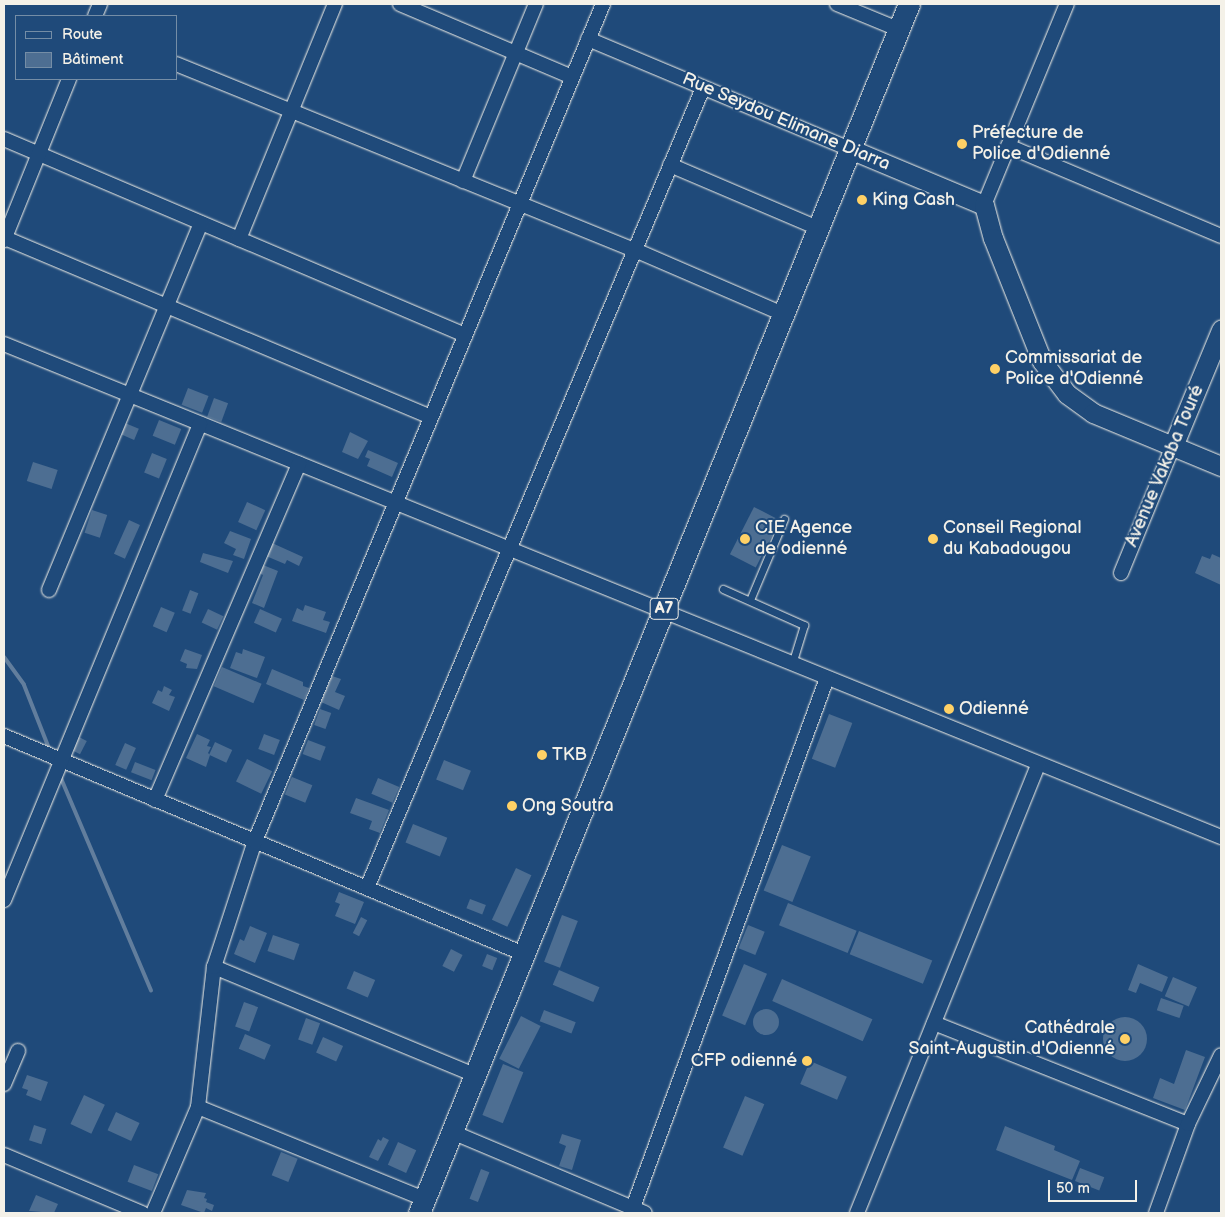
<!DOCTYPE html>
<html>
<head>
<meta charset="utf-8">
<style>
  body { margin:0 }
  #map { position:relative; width:1225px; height:1217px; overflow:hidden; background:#1f4a7a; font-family:"Balsamiq Sans",sans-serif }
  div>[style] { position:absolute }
  .stream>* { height:4px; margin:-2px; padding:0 2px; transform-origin:2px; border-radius:2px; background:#627e9d }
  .building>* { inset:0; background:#4d6e92; transform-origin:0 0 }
  .round { border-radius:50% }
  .roads { filter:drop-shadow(0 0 1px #f4f1e8) drop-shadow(0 0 1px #f4f1e8) }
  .lane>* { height:7px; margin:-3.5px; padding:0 3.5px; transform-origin:3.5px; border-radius:3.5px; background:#1f4a7a }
  .street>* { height:14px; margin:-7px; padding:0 7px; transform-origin:7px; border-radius:7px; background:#1f4a7a }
  .secondary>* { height:19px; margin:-9.5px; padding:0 9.5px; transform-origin:9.5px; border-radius:9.5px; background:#1f4a7a }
  .primary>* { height:21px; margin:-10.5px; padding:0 10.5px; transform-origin:10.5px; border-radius:10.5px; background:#1f4a7a }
  .dots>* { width:14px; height:14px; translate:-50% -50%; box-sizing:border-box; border:2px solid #1f4a7a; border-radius:50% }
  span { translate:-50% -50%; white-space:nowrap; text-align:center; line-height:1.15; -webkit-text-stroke:4px #1f4a7a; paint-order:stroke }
  .shield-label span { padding:1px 4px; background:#1f4a7a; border:1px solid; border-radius:4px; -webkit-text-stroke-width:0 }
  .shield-label { font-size:16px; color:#f4f1e8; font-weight:700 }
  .street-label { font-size:18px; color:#f4f1e8 }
  .poi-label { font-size:18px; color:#f4f1e8 }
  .left { translate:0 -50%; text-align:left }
  .right { translate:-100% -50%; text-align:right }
  .frame { position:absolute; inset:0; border:5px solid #f4f1e8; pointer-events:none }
  .legend { position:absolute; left:15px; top:15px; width:162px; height:65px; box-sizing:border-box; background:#1f4a7a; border:1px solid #748da6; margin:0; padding:6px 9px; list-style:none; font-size:15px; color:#f4f1e8 }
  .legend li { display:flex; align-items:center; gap:10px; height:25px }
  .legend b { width:25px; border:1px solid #748da6 }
  .scale { position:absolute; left:1048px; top:1180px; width:89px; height:22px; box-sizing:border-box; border:2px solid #f4f1e8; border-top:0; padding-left:6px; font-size:15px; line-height:18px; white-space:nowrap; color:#f4f1e8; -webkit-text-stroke:4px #1f4a7a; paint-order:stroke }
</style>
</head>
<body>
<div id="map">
  <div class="stream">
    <i style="left:4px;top:657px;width:34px;rotate:54deg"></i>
    <i style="left:24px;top:685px;width:71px;rotate:68.5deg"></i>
    <i style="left:60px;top:776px;width:233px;rotate:67deg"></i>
  </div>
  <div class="building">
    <i style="left:188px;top:388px;width:22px;height:18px;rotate:21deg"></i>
    <i style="left:214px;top:398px;width:15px;height:20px;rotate:20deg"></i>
    <i style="left:159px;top:420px;width:24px;height:17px;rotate:22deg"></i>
    <i style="left:125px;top:423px;width:15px;height:12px;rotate:23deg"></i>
    <i style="clip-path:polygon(350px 432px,368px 441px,358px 459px,342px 452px)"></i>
    <i style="clip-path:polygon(368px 450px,398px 463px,392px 477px,367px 466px,370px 459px,365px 457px)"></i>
    <i style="left:152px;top:453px;width:16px;height:21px;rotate:22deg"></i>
    <i style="left:33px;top:462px;width:26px;height:20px;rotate:18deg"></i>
    <i style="left:247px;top:502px;width:20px;height:22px;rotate:24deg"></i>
    <i style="left:754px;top:507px;width:29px;height:53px;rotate:27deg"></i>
    <i style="left:92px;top:510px;width:16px;height:24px;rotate:18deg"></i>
    <i style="left:129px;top:520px;width:12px;height:37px;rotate:24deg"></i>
    <i style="clip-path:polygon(230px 531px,251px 539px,244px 559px,233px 555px,236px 549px,224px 543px)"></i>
    <i style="clip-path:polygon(272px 543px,303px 557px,299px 566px,287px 560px,285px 564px,266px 556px)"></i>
    <i style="clip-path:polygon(203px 553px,233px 561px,228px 573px,200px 562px)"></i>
    <i style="clip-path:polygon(1212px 554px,1221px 558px,1221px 585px,1195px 573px,1202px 556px,1210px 559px)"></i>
    <i style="clip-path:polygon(263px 565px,278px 571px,264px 608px,252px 603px,263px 575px,259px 573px)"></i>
    <i style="left:190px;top:590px;width:9px;height:22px;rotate:21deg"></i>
    <i style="clip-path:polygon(305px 605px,326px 612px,323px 620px,330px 622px,326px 633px,292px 621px,297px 608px,303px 611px)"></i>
    <i style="left:161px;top:607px;width:15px;height:21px;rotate:23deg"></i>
    <i style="left:208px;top:609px;width:17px;height:15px;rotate:25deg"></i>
    <i style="left:260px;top:609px;width:24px;height:15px;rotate:24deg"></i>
    <i style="clip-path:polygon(185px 649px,202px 655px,197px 669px,186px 668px,187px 664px,180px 661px)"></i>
    <i style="clip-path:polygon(243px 649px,265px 657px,257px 678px,230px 668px,236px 652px,242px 654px)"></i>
    <i style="left:222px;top:667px;width:43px;height:21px;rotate:23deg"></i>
    <i style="clip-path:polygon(272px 669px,303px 682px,303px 686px,309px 688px,304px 700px,266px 684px)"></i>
    <i style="clip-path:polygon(332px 676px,341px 679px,335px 692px,345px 696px,339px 710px,321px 702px)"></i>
    <i style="clip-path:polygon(164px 686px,172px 690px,169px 695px,175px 697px,169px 711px,152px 703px,158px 690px,162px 692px)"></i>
    <i style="left:320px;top:709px;width:12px;height:17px;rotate:20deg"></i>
    <i style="left:829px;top:714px;width:25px;height:48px;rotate:21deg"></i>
    <i style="clip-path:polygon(197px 734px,210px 740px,207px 746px,211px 747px,208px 753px,210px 755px,206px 767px,186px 758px)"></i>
    <i style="left:264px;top:734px;width:17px;height:16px;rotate:21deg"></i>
    <i style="left:77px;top:736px;width:11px;height:15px;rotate:27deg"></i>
    <i style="left:308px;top:740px;width:19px;height:15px;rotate:21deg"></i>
    <i style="left:215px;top:742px;width:19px;height:14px;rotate:25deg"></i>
    <i style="left:125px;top:743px;width:12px;height:24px;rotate:24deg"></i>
    <i style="left:247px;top:759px;width:28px;height:25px;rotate:26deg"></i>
    <i style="left:444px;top:760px;width:29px;height:21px;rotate:22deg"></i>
    <i style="left:135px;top:762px;width:22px;height:11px;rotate:21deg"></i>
    <i style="left:292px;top:777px;width:22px;height:19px;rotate:22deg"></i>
    <i style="left:378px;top:778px;width:23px;height:17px;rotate:23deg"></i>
    <i style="clip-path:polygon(356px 798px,389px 810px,380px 833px,369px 829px,372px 821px,350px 813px)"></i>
    <i style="left:413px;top:824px;width:37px;height:20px;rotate:22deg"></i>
    <i style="left:782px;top:845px;width:31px;height:49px;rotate:22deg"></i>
    <i style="left:516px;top:868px;width:17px;height:57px;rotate:25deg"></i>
    <i style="clip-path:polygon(339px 892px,364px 902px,355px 924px,335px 916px,340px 904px,335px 902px)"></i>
    <i style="left:470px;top:899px;width:17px;height:10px;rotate:21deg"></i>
    <i style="left:788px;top:903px;width:74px;height:24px;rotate:22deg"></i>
    <i style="left:562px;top:915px;width:17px;height:50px;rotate:21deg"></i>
    <i style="left:361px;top:917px;width:7px;height:18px;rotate:27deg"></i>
    <i style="left:748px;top:925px;width:18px;height:25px;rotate:22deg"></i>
    <i style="clip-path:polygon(250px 926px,267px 933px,255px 963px,234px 954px,240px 939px,244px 941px)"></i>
    <i style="left:859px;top:931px;width:79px;height:25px;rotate:22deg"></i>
    <i style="left:273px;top:935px;width:28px;height:17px;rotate:19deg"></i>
    <i style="left:451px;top:949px;width:13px;height:19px;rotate:27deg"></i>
    <i style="left:487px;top:954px;width:11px;height:13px;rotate:22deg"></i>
    <i style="left:744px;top:964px;width:25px;height:56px;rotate:23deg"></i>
    <i style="clip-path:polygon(1138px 964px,1168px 977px,1162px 992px,1140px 983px,1136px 993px,1128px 990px)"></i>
    <i style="left:559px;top:970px;width:44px;height:16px;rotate:23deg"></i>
    <i style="left:354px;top:971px;width:23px;height:19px;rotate:23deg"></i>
    <i style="left:1173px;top:977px;width:26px;height:21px;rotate:23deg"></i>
    <i style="left:782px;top:979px;width:99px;height:24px;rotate:24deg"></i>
    <i style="left:1161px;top:998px;width:24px;height:13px;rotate:19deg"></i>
    <i style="left:244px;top:1002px;width:15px;height:26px;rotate:20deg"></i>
    <i class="round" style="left:753px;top:1009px;width:26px;height:26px"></i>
    <i style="left:544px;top:1010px;width:34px;height:12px;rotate:21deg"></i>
    <i style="left:521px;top:1016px;width:22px;height:48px;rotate:27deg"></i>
    <i class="round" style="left:1103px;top:1017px;width:44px;height:44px"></i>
    <i style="left:306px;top:1018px;width:15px;height:23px;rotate:20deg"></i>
    <i style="left:245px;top:1034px;width:28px;height:16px;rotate:23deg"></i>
    <i style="left:323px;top:1037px;width:22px;height:17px;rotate:24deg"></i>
    <i style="clip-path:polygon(1186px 1050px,1205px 1057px,1185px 1110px,1153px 1098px,1160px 1078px,1174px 1084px)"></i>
    <i style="left:810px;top:1061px;width:40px;height:25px;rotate:23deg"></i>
    <i style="left:503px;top:1064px;width:22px;height:55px;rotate:22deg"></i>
    <i style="clip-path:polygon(27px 1075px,48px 1082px,41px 1101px,26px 1095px,28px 1090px,22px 1088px)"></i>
    <i style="left:84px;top:1095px;width:23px;height:32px;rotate:25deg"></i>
    <i style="left:745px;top:1096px;width:21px;height:56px;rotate:23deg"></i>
    <i style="left:116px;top:1112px;width:26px;height:20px;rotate:25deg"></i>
    <i style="left:34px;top:1125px;width:13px;height:16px;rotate:18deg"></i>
    <i style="clip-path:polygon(1005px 1126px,1055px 1146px,1054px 1150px,1080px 1161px,1072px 1180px,996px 1150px)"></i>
    <i style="clip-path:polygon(562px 1134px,581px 1140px,572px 1170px,559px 1166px,566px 1146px,559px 1143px)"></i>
    <i style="clip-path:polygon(383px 1137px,389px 1140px,378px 1161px,369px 1157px,378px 1139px,381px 1141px)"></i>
    <i style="left:398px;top:1142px;width:20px;height:25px;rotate:24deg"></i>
    <i style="left:281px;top:1152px;width:18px;height:25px;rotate:22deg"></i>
    <i style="left:134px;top:1165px;width:26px;height:18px;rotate:21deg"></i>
    <i style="left:1080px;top:1168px;width:26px;height:14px;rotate:21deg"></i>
    <i style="left:481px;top:1169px;width:9px;height:32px;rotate:21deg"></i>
    <i style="clip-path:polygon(187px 1190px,206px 1193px,204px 1198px,207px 1199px,206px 1202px,214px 1205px,212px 1211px,206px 1208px,204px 1213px,181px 1205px)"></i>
    <i style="clip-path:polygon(36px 1195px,58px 1204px,54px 1213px,29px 1211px)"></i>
  </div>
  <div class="roads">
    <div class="lane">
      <i style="left:723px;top:589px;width:89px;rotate:24deg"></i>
      <i style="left:804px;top:625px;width:41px;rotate:107.1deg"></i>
      <i style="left:750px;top:600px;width:88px;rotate:-67.2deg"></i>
    </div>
    <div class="street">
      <i style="left:400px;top:4px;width:187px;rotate:23deg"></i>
      <i style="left:837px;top:4px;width:66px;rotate:22.3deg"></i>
      <i style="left:95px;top:16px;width:13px;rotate:-67deg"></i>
      <i style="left:588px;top:39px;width:284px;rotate:22.8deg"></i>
      <i style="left:176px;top:64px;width:495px;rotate:22.1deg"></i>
      <i style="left:635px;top:250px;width:161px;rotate:23.4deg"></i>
      <i style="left:4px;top:139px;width:501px;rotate:23.03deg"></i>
      <i style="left:1008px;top:146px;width:231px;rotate:22.9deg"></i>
      <i style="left:670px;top:165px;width:161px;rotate:23.1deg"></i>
      <i style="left:463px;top:181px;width:191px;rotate:-67.6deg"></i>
      <i style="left:984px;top:205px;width:217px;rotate:-67.6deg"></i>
      <i style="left:5px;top:238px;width:462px;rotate:22.8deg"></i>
      <i style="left:239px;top:239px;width:254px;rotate:-67.8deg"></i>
      <i style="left:4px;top:240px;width:174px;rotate:-68deg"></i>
      <i style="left:4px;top:344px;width:1313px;rotate:22.05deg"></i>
      <i style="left:1121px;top:573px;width:137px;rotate:-67.7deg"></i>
      <i style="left:49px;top:590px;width:397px;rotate:-67.5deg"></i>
      <i style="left:4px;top:736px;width:564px;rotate:22.74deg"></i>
      <i style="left:155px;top:800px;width:366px;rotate:-66.8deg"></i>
      <i style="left:367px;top:888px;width:868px;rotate:-67.22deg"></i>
      <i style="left:4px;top:900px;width:515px;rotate:-67.62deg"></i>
      <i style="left:214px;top:967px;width:282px;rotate:22.5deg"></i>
      <i style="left:934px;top:1023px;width:273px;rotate:21.7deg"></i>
      <i style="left:4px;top:1084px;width:36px;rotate:-67deg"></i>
      <i style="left:198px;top:1107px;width:245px;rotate:22.1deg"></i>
      <i style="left:452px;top:1132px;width:209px;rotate:22.8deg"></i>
      <i style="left:4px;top:1155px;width:150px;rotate:22.8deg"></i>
      <i style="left:153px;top:1213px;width:115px;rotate:-67deg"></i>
      <i style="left:198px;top:1107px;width:141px;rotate:-83.5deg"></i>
      <i style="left:214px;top:967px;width:133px;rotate:-72deg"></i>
      <i style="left:255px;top:841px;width:906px;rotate:-67.42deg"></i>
      <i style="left:631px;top:1213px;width:570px;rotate:-69.88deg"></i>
      <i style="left:857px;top:1213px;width:484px;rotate:-68deg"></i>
      <i style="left:1156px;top:1213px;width:95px;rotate:-70.2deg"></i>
      <i style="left:1188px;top:1124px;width:76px;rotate:-64.4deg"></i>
    </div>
    <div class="secondary">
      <i style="left:850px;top:149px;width:145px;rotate:22.7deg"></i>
      <i style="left:984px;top:205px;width:34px;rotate:75deg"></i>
      <i style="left:993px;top:238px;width:132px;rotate:68.3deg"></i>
      <i style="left:1042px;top:361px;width:41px;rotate:52.9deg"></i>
      <i style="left:1067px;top:394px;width:32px;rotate:36deg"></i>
      <i style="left:1093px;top:413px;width:139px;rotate:22.5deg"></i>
      <i style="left:1173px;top:446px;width:126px;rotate:-67.5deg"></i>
    </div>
    <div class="primary">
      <i style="left:419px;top:1213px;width:1305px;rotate:-67.94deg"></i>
    </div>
  </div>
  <div class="dots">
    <i style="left:962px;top:144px;background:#ffd166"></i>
    <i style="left:862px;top:200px;background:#ffd166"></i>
    <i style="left:995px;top:369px;background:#ffd166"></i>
    <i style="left:745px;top:539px;background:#ffd166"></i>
    <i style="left:933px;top:539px;background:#ffd166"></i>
    <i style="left:949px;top:709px;background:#ffd166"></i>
    <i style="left:542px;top:755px;background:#ffd166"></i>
    <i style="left:512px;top:806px;background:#ffd166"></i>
    <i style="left:1125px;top:1039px;background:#ffd166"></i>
    <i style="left:807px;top:1061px;background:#ffd166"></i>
  </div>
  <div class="shield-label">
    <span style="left:664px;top:609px">A7</span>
  </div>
  <div class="street-label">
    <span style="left:786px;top:122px;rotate:23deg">Rue Seydou Elimane Diarra</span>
    <span style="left:1165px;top:466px;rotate:-67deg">Avenue Vakaba Touré</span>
  </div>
  <div class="poi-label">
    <span class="left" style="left:972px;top:144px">Préfecture de<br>Police d'Odienné</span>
    <span class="left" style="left:872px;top:200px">King Cash</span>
    <span class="left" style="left:1005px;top:369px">Commissariat de<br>Police d'Odienné</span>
    <span class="left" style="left:755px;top:539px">CIE Agence<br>de odienné</span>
    <span class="left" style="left:943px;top:539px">Conseil Regional<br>du Kabadougou</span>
    <span class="left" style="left:959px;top:709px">Odienné</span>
    <span class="left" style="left:552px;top:755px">TKB</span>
    <span class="left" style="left:522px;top:806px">Ong Soutra</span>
    <span class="right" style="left:1115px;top:1039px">Cathédrale<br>Saint-Augustin d'Odienné</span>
    <span class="right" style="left:797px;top:1061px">CFP odienné</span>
  </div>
  <div class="frame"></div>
  <ul class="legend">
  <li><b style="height:6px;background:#1f4a7a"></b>Route</li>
  <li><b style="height:14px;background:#4d6e92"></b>Bâtiment</li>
  </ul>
  <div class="scale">50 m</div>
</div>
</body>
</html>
